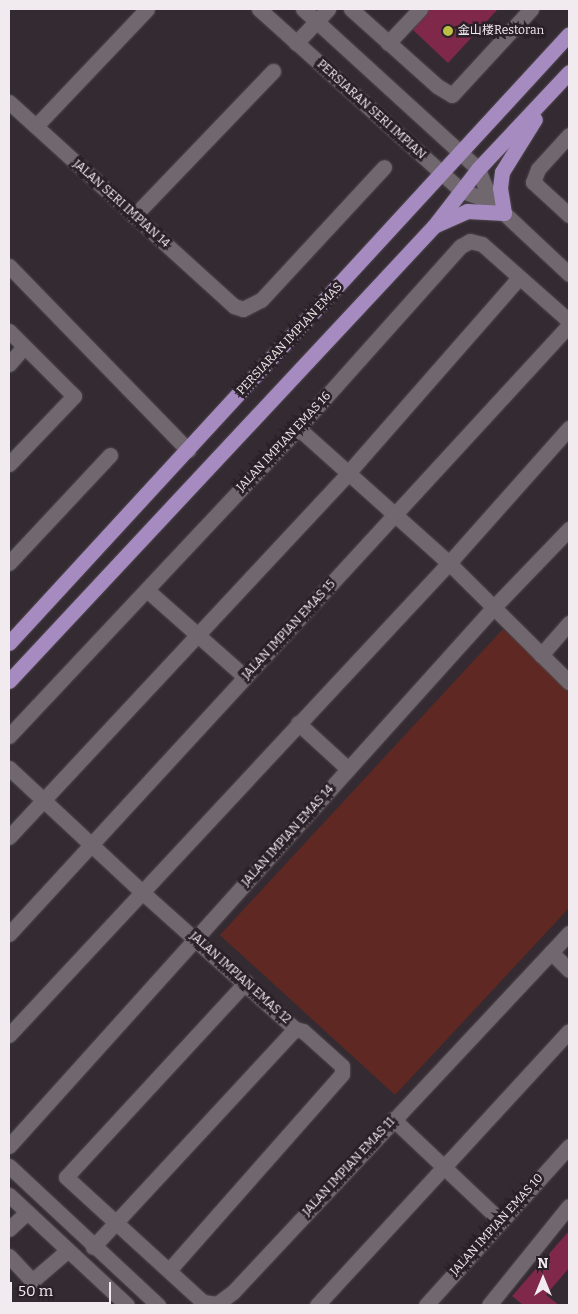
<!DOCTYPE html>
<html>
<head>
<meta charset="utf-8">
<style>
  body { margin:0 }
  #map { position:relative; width:578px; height:1314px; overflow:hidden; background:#342b32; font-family:Bitter,"Noto Sans SC",serif }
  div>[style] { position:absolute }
  .green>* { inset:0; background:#5f2822 }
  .building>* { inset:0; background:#7f2849 }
  .roads { filter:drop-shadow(0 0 1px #4e474d) drop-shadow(0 0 1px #4e474d) }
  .minor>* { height:15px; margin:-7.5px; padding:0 7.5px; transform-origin:7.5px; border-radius:7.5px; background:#71676f }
  .major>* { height:15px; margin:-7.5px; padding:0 7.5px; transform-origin:7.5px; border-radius:7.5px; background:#a68bc0 }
  .dots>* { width:14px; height:14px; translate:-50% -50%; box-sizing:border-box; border:2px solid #2a2128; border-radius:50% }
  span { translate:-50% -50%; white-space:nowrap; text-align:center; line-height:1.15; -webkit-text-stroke:5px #2a2128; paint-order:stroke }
  .poi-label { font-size:12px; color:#f1ebef }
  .left { translate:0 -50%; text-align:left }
  .street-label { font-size:12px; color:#f1ebef }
  .frame { position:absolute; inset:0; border:10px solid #f1ebef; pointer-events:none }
  .north { position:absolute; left:518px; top:1254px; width:50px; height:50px; -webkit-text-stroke:4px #2a2128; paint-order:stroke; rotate:0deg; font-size:14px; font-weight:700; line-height:20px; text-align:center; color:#f1ebef }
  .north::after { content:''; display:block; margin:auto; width:18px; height:22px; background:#f1ebef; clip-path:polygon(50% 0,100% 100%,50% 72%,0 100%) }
  .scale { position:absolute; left:10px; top:1282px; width:101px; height:22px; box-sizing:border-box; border:2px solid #f1ebef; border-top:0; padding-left:6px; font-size:15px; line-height:18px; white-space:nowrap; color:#f1ebef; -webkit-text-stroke:4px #2a2128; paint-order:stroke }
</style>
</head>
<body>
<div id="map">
  <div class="green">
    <i style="clip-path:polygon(503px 629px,569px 687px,569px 908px,395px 1095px,220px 935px)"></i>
  </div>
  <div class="building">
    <i style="clip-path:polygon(429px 9px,498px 9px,448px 63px,413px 30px)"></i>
    <i style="clip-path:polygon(569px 1231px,569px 1268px,546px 1295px,559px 1305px,523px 1305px,512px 1296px)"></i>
  </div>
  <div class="roads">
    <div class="minor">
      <i style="left:259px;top:9px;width:273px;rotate:41.9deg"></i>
      <i style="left:462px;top:191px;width:31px;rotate:19deg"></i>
      <i style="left:303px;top:9px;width:237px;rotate:42.4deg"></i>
      <i style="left:478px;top:169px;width:35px;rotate:68deg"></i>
      <i style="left:491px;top:201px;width:107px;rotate:43.1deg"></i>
      <i style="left:351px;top:9px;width:115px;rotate:41.8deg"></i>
      <i style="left:437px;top:86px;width:17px;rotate:31deg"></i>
      <i style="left:452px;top:95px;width:117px;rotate:-47.4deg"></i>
      <i style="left:296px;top:43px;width:47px;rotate:-46.7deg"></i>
      <i style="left:388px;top:43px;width:47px;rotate:-46.7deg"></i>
      <i style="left:9px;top:102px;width:304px;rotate:42.2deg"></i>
      <i style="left:234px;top:306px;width:9px;rotate:18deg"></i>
      <i style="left:243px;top:309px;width:20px;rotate:-27deg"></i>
      <i style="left:261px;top:300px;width:181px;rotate:-47.2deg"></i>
      <i style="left:36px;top:126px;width:161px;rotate:-46.5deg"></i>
      <i style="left:569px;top:135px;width:46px;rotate:132.4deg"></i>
      <i style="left:538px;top:169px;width:14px;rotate:111deg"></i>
      <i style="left:533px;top:182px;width:49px;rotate:42.5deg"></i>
      <i style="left:134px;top:216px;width:201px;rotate:-46.2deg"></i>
      <i style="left:9px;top:266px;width:257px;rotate:45.8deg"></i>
      <i style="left:9px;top:331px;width:92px;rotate:45deg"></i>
      <i style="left:74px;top:396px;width:94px;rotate:133.7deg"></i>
      <i style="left:9px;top:364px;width:23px;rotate:-49deg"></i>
      <i style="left:298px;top:428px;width:203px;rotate:41.8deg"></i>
      <i style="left:449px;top:563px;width:169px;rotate:44.8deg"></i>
      <i style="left:9px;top:563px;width:148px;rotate:-46.9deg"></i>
      <i style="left:147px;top:590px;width:131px;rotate:41.6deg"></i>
      <i style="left:541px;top:655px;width:43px;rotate:-48.8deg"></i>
      <i style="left:298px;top:723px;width:68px;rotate:42.6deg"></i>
      <i style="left:9px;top:736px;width:422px;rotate:-46.8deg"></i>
      <i style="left:298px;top:428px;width:244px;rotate:-48.2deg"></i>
      <i style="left:461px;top:246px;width:10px;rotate:-29deg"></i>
      <i style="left:470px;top:241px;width:12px;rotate:14deg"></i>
      <i style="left:482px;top:244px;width:116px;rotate:41.5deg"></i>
      <i style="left:9px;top:768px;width:183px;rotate:43deg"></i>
      <i style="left:143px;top:893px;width:204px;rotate:41.8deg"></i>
      <i style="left:295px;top:1029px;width:8px;rotate:14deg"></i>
      <i style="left:303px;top:1031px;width:52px;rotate:41.9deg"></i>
      <i style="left:342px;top:1066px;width:8px;rotate:90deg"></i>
      <i style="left:342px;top:1074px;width:261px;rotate:131.4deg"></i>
      <i style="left:9px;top:837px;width:497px;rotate:-47deg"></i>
      <i style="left:348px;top:473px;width:259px;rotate:-48.8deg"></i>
      <i style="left:9px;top:934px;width:827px;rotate:-47.4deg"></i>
      <i style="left:551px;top:952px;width:25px;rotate:45deg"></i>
      <i style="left:246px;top:982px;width:265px;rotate:132.7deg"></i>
      <i style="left:66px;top:1177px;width:185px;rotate:42.4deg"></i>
      <i style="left:203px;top:1302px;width:14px;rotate:8deg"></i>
      <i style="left:217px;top:1304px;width:20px;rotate:-37deg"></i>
      <i style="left:233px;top:1292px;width:492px;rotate:-46.9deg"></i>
      <i style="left:9px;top:1035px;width:645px;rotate:-47.01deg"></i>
      <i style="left:449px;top:563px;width:181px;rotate:-48.4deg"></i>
      <i style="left:393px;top:1119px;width:149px;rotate:43.4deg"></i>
      <i style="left:9px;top:1146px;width:724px;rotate:-48.02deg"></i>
      <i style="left:493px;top:608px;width:110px;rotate:-46.1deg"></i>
      <i style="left:9px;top:1166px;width:204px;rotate:43deg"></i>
      <i style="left:9px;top:1195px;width:161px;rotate:43deg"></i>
      <i style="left:9px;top:1229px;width:25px;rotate:-43deg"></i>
      <i style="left:93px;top:1247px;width:297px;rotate:-47.2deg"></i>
      <i style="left:9px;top:1256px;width:34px;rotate:47deg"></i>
      <i style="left:32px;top:1281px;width:46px;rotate:-40.6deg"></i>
      <i style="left:317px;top:1305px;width:372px;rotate:-47.4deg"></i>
      <i style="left:426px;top:1305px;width:214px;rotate:-48deg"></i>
      <i style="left:489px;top:1305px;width:127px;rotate:-51.1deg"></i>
    </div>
    <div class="major">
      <i style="left:436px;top:225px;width:34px;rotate:-24deg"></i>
      <i style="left:467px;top:211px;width:37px;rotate:3deg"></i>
      <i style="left:504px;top:213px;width:25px;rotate:-99deg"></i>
      <i style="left:500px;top:188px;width:16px;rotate:-83deg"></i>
      <i style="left:502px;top:172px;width:62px;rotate:-58.1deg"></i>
      <i style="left:9px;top:643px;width:827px;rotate:-47.4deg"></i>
      <i style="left:9px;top:681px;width:623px;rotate:-46.95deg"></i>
      <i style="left:434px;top:226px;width:72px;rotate:-52.3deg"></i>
      <i style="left:478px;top:169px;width:133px;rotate:-46.8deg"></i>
    </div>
  </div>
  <div class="dots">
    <i style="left:448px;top:31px;background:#bbc045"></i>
  </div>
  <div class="poi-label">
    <span class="left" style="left:458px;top:31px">金山楼Restoran</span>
  </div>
  <div class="street-label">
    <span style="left:371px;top:110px;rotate:42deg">PERSIARAN SERI IMPIAN</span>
    <span style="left:121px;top:204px;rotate:42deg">JALAN SERI IMPIAN 14</span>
    <span style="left:290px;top:339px;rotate:-47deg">PERSIARAN IMPIAN EMAS</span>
    <span style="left:284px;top:442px;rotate:-47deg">JALAN IMPIAN EMAS 16</span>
    <span style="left:289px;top:630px;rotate:-47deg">JALAN IMPIAN EMAS 15</span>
    <span style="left:288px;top:836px;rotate:-48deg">JALAN IMPIAN EMAS 14</span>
    <span style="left:240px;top:978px;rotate:42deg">JALAN IMPIAN EMAS 12</span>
    <span style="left:349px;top:1167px;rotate:-47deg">JALAN IMPIAN EMAS 11</span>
    <span style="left:497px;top:1225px;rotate:-48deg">JALAN IMPIAN EMAS 10</span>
  </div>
  <div class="frame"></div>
  <div class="north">N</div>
  <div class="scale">50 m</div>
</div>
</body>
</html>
